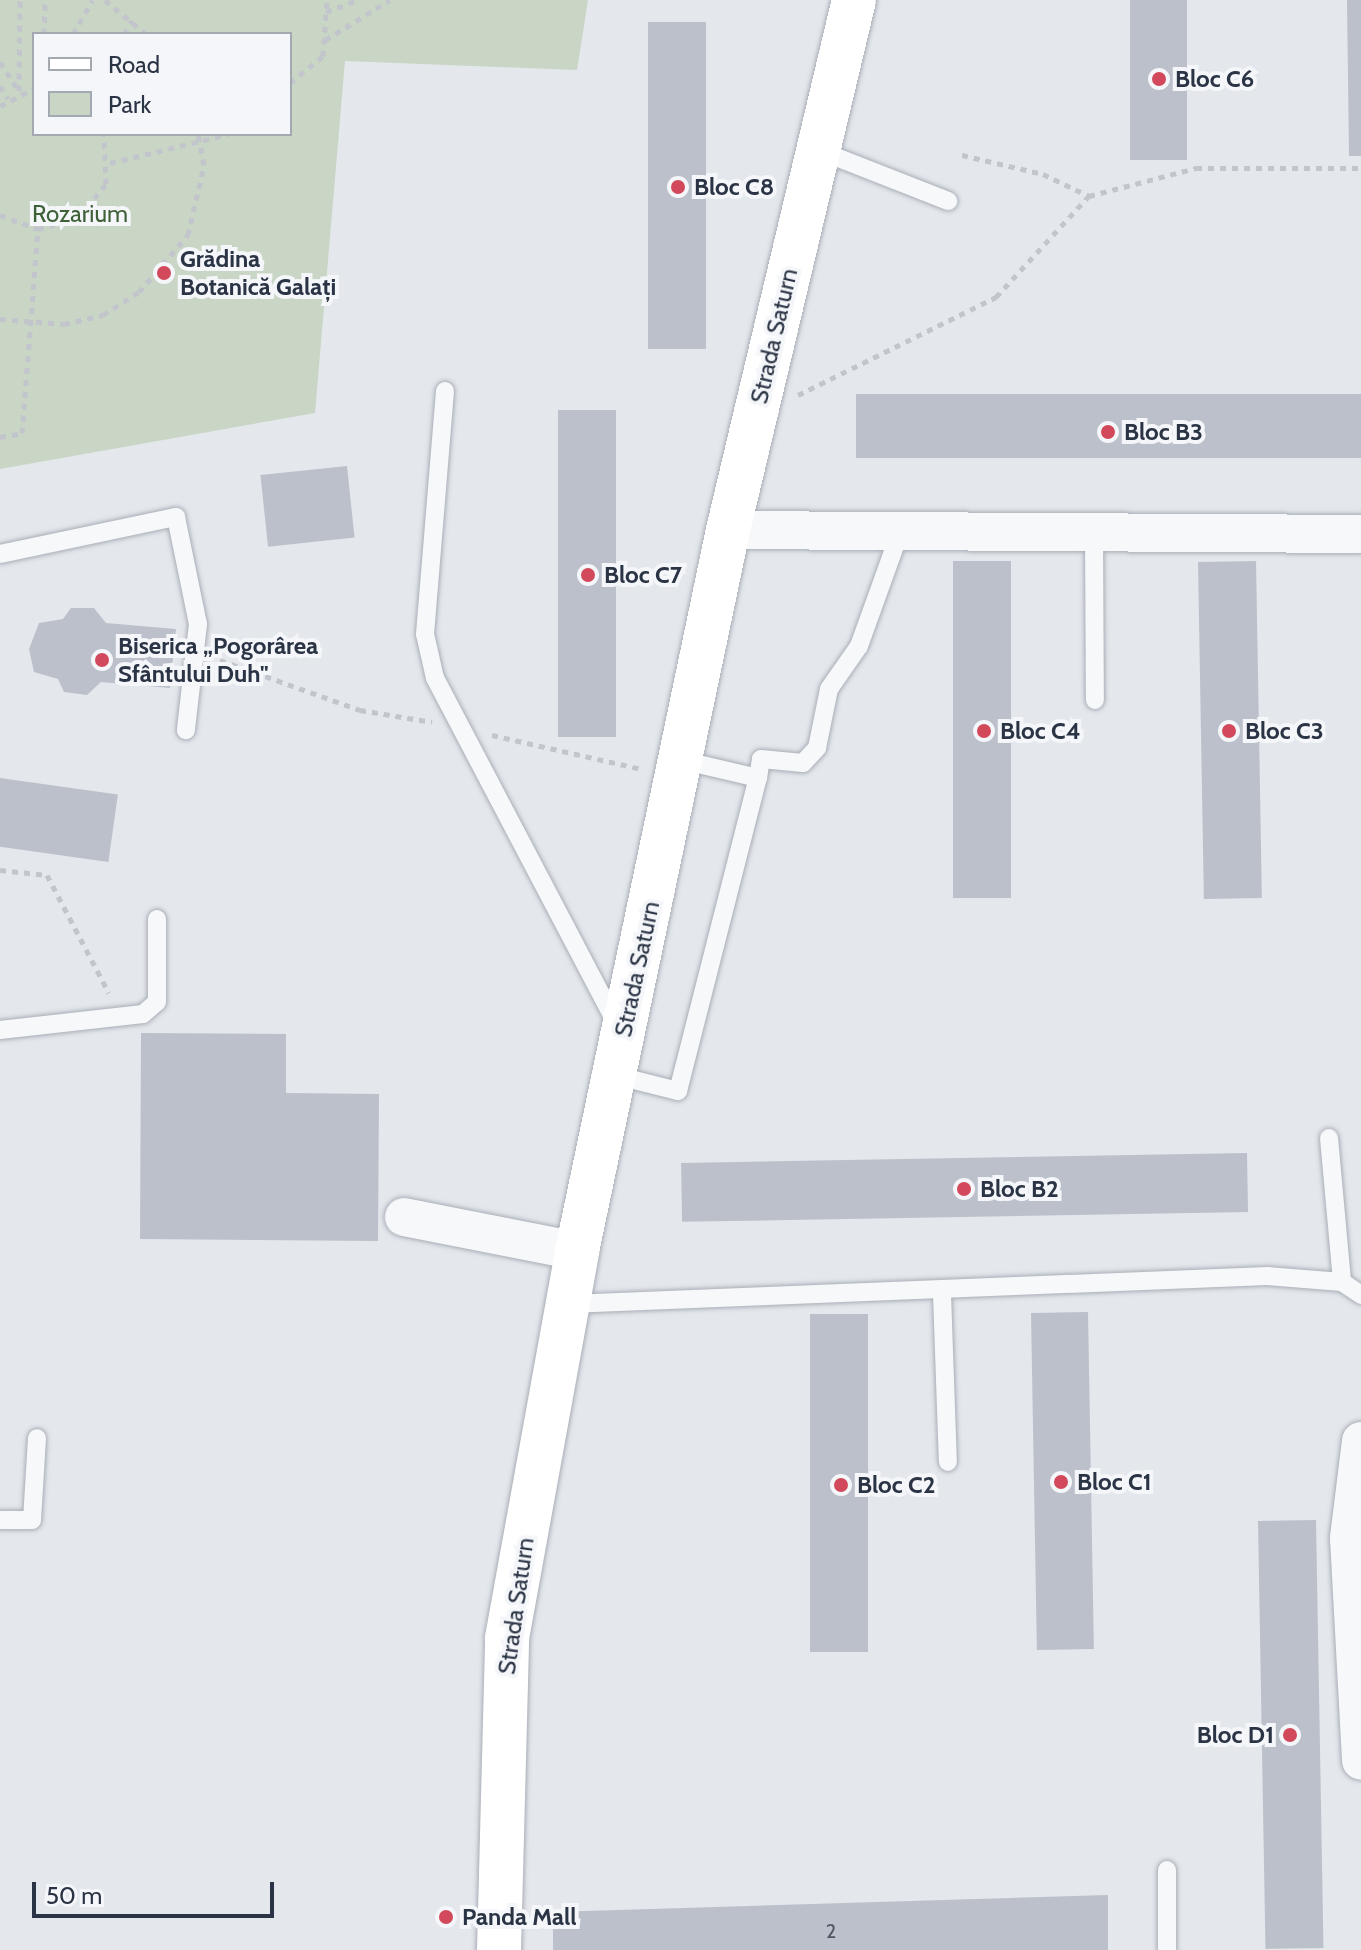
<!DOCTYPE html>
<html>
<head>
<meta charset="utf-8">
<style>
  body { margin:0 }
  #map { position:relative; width:1361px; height:1950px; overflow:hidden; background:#e4e7ec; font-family:Cabin,sans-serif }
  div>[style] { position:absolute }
  .green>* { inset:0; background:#c9d6c5 }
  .building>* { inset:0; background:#bbc0ca; transform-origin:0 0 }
  .path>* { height:5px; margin-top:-2.5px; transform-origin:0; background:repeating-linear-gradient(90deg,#c2c5cb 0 6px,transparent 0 12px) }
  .roads { filter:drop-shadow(0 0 2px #a9aeb7) drop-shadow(0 0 2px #a9aeb7) }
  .lane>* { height:18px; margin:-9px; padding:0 9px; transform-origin:9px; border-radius:9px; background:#f7f8fa }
  .street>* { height:38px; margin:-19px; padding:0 19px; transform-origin:19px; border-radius:19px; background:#f7f8fa }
  .secondary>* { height:44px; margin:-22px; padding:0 22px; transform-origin:22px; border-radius:22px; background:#fff }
  .dots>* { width:22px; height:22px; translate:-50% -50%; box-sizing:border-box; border:4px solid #f4f6f9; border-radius:50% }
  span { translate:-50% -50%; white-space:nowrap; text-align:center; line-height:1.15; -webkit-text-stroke:8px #f4f6f9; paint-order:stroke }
  .number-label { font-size:20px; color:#4f5766 }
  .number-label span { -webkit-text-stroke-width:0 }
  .poi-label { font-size:24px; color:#2b3445; font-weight:700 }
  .left { translate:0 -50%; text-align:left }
  .right { translate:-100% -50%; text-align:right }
  .park-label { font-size:24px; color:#3f6138 }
  .street-label { font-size:24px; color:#2b3445 }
  .legend { position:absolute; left:32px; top:32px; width:260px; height:104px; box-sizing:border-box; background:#f4f6f9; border:2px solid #a4a8b1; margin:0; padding:10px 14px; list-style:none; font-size:24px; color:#2b3445 }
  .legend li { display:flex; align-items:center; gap:16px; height:40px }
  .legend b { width:40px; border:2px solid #a4a8b1 }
  .scale { position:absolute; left:32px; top:1882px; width:242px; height:36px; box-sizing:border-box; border:4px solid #2b3445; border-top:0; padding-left:10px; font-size:24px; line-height:28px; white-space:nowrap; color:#2b3445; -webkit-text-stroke:6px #f4f6f9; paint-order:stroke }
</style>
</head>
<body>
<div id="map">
  <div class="green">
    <i style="clip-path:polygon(evenodd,0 0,588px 0,577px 70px,345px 61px,315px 413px,0 469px,0 0,290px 34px,290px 134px,34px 134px,34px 34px,290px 34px)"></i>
  </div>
  <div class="building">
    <i style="left:1130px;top:0;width:57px;height:160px"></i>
    <i style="clip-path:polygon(1347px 0,1361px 0,1361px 156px,1349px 156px)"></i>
    <i style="left:706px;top:22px;width:327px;height:58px;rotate:90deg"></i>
    <i style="left:1361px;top:394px;width:64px;height:505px;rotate:90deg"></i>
    <i style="left:616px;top:410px;width:327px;height:58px;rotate:90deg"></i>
    <i style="left:347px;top:466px;width:72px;height:87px;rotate:84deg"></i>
    <i style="left:1011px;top:561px;width:337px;height:58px;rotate:90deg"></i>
    <i style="left:1256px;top:561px;width:337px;height:58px;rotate:89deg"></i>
    <i style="clip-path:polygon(71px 608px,94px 608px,106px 623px,176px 629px,170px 688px,101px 682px,87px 695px,64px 692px,58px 679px,34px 672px,29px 649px,39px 623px,63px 619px)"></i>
    <i style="left:0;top:778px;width:119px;height:68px;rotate:8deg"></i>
    <i style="clip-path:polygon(141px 1033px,286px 1034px,286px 1093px,379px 1094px,378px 1241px,140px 1239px)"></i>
    <i style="left:1247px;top:1153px;width:59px;height:566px;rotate:89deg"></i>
    <i style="left:1088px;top:1312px;width:337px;height:57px;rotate:89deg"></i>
    <i style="left:868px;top:1314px;width:338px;height:58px;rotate:90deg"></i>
    <i style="left:1316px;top:1520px;width:428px;height:58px;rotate:89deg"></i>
    <i style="clip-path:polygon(1108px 1895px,1108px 1950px,553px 1950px,553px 1912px)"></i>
  </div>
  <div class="path">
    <i style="left:105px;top:0;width:53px;rotate:39.7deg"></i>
    <i style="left:326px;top:12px;width:33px;rotate:-21deg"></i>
    <i style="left:44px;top:34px;width:34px;rotate:-88deg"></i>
    <i style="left:73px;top:34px;width:39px;rotate:-60deg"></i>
    <i style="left:124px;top:34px;width:16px;rotate:-60deg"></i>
    <i style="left:325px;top:40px;width:76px;rotate:-31.6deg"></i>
    <i style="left:0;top:62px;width:33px;rotate:57deg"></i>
    <i style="left:290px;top:83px;width:43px;rotate:-39.3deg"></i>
    <i style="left:323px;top:56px;width:56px;rotate:-85.9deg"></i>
    <i style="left:0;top:86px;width:15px;rotate:58deg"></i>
    <i style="left:19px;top:91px;width:91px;rotate:-89.4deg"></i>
    <i style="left:0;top:106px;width:38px;rotate:-27deg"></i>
    <i style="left:962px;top:155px;width:83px;rotate:13.2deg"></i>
    <i style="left:1043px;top:174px;width:51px;rotate:25.6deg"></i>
    <i style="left:110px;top:163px;width:122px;rotate:-13.7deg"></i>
    <i style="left:0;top:215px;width:40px;rotate:20.2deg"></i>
    <i style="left:38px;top:229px;width:43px;rotate:-16.3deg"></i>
    <i style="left:79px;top:217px;width:43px;rotate:-50.7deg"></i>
    <i style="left:106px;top:184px;width:50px;rotate:-92.3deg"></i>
    <i style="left:0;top:319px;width:64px;rotate:4.5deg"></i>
    <i style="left:64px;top:324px;width:40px;rotate:-13deg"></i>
    <i style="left:103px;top:315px;width:43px;rotate:-32.6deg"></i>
    <i style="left:139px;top:292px;width:75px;rotate:-49.3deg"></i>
    <i style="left:188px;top:235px;width:72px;rotate:-77.1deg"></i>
    <i style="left:204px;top:165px;width:32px;rotate:-101deg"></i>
    <i style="left:798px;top:395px;width:221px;rotate:-26.3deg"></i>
    <i style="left:996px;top:297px;width:137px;rotate:-47.4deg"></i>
    <i style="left:1089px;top:196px;width:111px;rotate:-14.7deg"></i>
    <i style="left:1196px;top:168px;width:165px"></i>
    <i style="left:0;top:437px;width:22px;rotate:-10deg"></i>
    <i style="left:22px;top:433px;width:205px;rotate:-85.5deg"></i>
    <i style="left:220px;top:660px;width:149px;rotate:19.7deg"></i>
    <i style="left:360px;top:710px;width:73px;rotate:9.5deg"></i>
    <i style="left:492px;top:735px;width:154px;rotate:12.8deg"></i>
    <i style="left:0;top:870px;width:47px;rotate:6.1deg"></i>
    <i style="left:47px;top:875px;width:133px;rotate:62.3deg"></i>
  </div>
  <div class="roads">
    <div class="lane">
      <i style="left:818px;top:150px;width:140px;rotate:21.4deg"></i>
      <i style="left:445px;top:391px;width:244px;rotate:94.7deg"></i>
      <i style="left:425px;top:634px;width:45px;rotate:77.2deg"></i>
      <i style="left:435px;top:678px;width:394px;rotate:62.3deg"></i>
      <i style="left:1094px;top:532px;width:168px;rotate:89.7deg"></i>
      <i style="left:0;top:554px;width:180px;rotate:-11.9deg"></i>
      <i style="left:176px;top:517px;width:109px;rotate:78.4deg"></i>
      <i style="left:198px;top:624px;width:107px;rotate:96.5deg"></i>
      <i style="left:758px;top:778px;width:19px;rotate:-81deg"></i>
      <i style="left:761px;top:759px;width:42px;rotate:5.4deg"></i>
      <i style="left:803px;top:763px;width:21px;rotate:-47deg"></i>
      <i style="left:817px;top:748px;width:60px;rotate:-78.5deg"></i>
      <i style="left:829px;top:689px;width:52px;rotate:-55.1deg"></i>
      <i style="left:859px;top:646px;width:118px;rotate:-70.2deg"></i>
      <i style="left:0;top:1030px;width:144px;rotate:-6.4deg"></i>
      <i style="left:143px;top:1014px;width:18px;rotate:-41deg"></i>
      <i style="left:157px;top:1002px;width:83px;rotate:-90deg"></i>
      <i style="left:614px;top:1075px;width:66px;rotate:14deg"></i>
      <i style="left:678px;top:1091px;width:323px;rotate:-75.7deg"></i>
      <i style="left:758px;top:778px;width:79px;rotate:-166.8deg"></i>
      <i style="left:1329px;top:1138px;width:145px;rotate:84.8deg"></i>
      <i style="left:942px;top:1294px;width:168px;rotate:88deg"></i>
      <i style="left:569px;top:1304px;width:699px;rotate:-2.3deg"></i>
      <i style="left:1267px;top:1276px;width:75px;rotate:4.6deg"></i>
      <i style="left:1342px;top:1282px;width:23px;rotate:34deg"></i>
      <i style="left:0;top:1520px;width:32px"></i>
      <i style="left:32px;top:1520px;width:82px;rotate:-86.5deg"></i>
      <i style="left:1167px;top:1950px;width:80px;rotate:-90deg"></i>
    </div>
    <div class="street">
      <i style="left:728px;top:530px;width:633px;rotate:0.36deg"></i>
      <i style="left:404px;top:1217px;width:176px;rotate:11.1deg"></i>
      <i style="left:1361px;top:1441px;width:98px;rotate:97.1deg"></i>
      <i style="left:1349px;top:1538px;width:223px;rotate:86.9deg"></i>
    </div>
    <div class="secondary">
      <i style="left:499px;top:1950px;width:312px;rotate:-88.5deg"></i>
      <i style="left:507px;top:1638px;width:393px;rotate:-79.7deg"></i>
      <i style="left:577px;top:1251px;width:737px;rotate:-78.17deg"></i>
      <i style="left:728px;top:530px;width:545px;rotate:-76.63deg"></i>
    </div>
  </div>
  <div class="dots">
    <i style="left:1159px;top:79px;background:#d1495b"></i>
    <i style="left:678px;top:187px;background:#d1495b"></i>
    <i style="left:164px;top:273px;background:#d1495b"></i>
    <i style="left:1108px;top:432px;background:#d1495b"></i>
    <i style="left:588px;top:575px;background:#d1495b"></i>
    <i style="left:102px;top:660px;background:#d1495b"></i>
    <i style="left:984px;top:731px;background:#d1495b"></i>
    <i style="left:1229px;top:731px;background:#d1495b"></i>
    <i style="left:964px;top:1189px;background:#d1495b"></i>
    <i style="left:1061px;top:1482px;background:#d1495b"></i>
    <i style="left:841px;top:1485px;background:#d1495b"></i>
    <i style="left:1290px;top:1735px;background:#d1495b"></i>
    <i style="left:446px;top:1917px;background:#d1495b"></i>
  </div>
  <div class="number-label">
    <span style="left:831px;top:1931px">2</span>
  </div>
  <div class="poi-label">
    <span class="left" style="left:1175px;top:79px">Bloc C6</span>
    <span class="left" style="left:694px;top:187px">Bloc C8</span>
    <span class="left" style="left:180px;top:273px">Grădina<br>Botanică Galați</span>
    <span class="left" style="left:1124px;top:432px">Bloc B3</span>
    <span class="left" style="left:604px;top:575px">Bloc C7</span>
    <span class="left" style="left:118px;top:660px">Biserica „Pogorârea<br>Sfântului Duh"</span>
    <span class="left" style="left:1000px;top:731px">Bloc C4</span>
    <span class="left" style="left:1245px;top:731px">Bloc C3</span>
    <span class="left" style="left:980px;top:1189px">Bloc B2</span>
    <span class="left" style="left:1077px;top:1482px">Bloc C1</span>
    <span class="left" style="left:857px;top:1485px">Bloc C2</span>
    <span class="right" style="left:1274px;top:1735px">Bloc D1</span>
    <span class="left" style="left:462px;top:1917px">Panda Mall</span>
  </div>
  <div class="park-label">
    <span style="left:80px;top:214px">Rozarium</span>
  </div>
  <div class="street-label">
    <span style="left:774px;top:336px;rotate:-77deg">Strada Saturn</span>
    <span style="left:637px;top:969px;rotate:-78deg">Strada Saturn</span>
    <span style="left:516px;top:1606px;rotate:-82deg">Strada Saturn</span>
  </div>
  <ul class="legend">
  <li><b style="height:10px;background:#fff"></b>Road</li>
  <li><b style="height:22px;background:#c9d6c5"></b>Park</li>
  </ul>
  <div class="scale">50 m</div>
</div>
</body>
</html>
